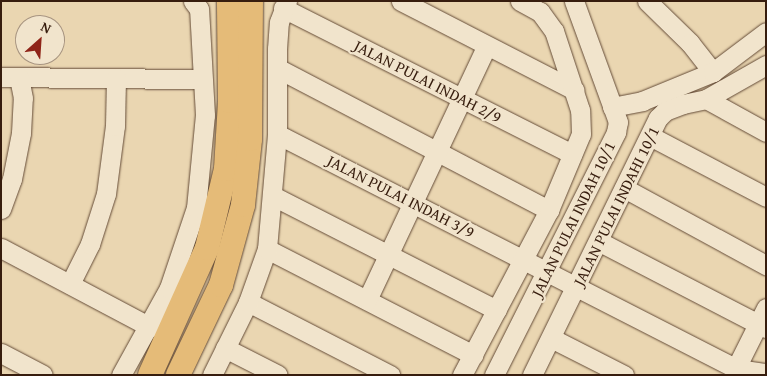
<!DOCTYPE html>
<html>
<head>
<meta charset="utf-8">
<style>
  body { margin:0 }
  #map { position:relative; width:767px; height:376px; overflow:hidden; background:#ead6b1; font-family:"Gentium Book Plus",serif }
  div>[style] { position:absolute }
  .roads { filter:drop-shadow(0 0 1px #644b37) drop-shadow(0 0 1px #644b37) }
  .minor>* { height:19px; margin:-9.5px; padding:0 9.5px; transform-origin:9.5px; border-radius:9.5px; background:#f1e4cc }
  .major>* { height:24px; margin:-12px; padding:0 12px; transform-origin:12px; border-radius:12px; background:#e5bb78 }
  span { translate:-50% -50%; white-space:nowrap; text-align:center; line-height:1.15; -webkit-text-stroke:4.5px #f1e4cc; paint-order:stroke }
  .street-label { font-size:16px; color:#371d0e }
  .frame { position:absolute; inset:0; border:2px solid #371d0e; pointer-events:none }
  .north { position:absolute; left:15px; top:15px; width:50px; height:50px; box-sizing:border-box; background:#f1e4cc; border:1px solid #a79480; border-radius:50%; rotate:26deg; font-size:14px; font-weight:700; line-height:20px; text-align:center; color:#371d0e }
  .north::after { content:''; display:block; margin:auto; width:18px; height:22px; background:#8f2418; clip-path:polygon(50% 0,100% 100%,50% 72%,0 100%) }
</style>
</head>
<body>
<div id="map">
  <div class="roads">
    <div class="minor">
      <i style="left:401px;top:1px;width:195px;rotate:27.2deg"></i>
      <i style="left:647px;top:1px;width:60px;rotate:44.3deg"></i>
      <i style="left:690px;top:43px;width:37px;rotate:52deg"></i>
      <i style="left:283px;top:8px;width:324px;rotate:26.8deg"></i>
      <i style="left:279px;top:69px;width:305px;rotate:27.6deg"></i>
      <i style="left:1px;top:77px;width:201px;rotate:0.6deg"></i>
      <i style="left:706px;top:99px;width:68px;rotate:28.8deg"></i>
      <i style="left:612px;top:107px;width:31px;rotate:-11deg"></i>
      <i style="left:642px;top:101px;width:77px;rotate:-22.2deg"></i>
      <i style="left:713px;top:72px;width:66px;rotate:-37deg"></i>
      <i style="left:277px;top:134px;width:517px;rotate:27.06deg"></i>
      <i style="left:737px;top:369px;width:29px;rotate:8deg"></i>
      <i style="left:650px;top:136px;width:131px;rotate:27.7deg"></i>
      <i style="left:624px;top:188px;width:162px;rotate:28.5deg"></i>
      <i style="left:273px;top:196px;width:251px;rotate:27deg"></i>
      <i style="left:1px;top:209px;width:32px;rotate:-70deg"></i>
      <i style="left:12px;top:179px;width:47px;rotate:-78.9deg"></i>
      <i style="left:21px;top:133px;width:35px;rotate:-87deg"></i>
      <i style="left:23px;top:98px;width:21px;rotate:-101deg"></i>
      <i style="left:600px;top:242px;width:187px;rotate:27.4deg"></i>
      <i style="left:1px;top:248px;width:169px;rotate:27.9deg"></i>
      <i style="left:267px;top:249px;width:232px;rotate:27.2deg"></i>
      <i style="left:70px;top:284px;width:45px;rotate:-63.4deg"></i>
      <i style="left:90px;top:244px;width:52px;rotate:-72.3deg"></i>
      <i style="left:106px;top:194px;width:69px;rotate:-82.5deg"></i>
      <i style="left:115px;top:126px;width:48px;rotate:-88.8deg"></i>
      <i style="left:367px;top:300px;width:280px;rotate:-64.8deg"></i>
      <i style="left:248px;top:302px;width:160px;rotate:27.2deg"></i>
      <i style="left:551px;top:338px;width:82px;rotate:26.9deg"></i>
      <i style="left:225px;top:348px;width:59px;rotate:27deg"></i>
      <i style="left:1px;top:353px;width:47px;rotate:27.6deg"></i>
      <i style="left:736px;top:368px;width:67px;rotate:-63.4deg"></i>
      <i style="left:121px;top:375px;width:99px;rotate:-61.1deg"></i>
      <i style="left:169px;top:288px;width:84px;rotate:-71.4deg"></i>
      <i style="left:196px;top:208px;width:93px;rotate:-84.5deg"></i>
      <i style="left:205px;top:115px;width:106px;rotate:-93.2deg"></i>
      <i style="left:199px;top:9px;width:10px;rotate:-127deg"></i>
      <i style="left:212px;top:375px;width:81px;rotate:-63.7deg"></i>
      <i style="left:248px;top:302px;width:56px;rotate:-70.3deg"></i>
      <i style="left:267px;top:249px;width:115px;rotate:-85deg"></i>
      <i style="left:277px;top:134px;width:85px;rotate:-90deg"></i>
      <i style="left:277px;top:49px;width:27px;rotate:-86deg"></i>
      <i style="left:279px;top:22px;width:22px;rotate:-69deg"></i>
      <i style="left:462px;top:375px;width:187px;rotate:-62.2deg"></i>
      <i style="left:549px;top:210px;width:82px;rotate:-67.2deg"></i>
      <i style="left:581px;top:134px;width:24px;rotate:-92deg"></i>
      <i style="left:580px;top:110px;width:83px;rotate:-108.2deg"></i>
      <i style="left:554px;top:31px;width:24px;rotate:-126deg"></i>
      <i style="left:540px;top:12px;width:23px;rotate:-151deg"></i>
      <i style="left:494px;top:375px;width:272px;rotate:-63.3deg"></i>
      <i style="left:616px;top:132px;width:10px;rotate:-79deg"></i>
      <i style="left:618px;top:122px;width:129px;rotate:-110deg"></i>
      <i style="left:532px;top:375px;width:286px;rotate:-63.9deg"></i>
      <i style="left:658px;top:118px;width:10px;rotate:-45deg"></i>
      <i style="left:665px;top:111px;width:19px;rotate:-21deg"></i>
      <i style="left:683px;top:104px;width:24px;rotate:-12deg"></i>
      <i style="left:706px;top:99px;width:69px;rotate:-29.5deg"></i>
    </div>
    <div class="major">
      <i style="left:150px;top:375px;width:139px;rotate:-65.8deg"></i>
      <i style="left:207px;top:248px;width:81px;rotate:-76.5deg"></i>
      <i style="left:226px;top:169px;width:68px;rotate:-86.6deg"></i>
      <i style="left:230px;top:101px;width:100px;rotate:-90.6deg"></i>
      <i style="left:178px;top:375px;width:100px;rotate:-64.5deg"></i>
      <i style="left:221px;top:285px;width:83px;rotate:-74.6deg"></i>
      <i style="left:243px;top:205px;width:66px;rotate:-83.9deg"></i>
      <i style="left:250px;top:139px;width:138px;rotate:-89.6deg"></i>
    </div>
  </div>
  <div class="street-label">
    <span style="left:428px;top:81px;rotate:27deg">JALAN PULAI INDAH 2/9</span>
    <span style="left:401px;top:196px;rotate:27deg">JALAN PULAI INDAH 3/9</span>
    <span style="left:616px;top:206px;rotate:-64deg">JALAN PULAI INDAHI 10/1</span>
    <span style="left:573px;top:219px;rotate:-64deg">JALAN PULAI INDAH 10/1</span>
  </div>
  <div class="frame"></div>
  <div class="north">N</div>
</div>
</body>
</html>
